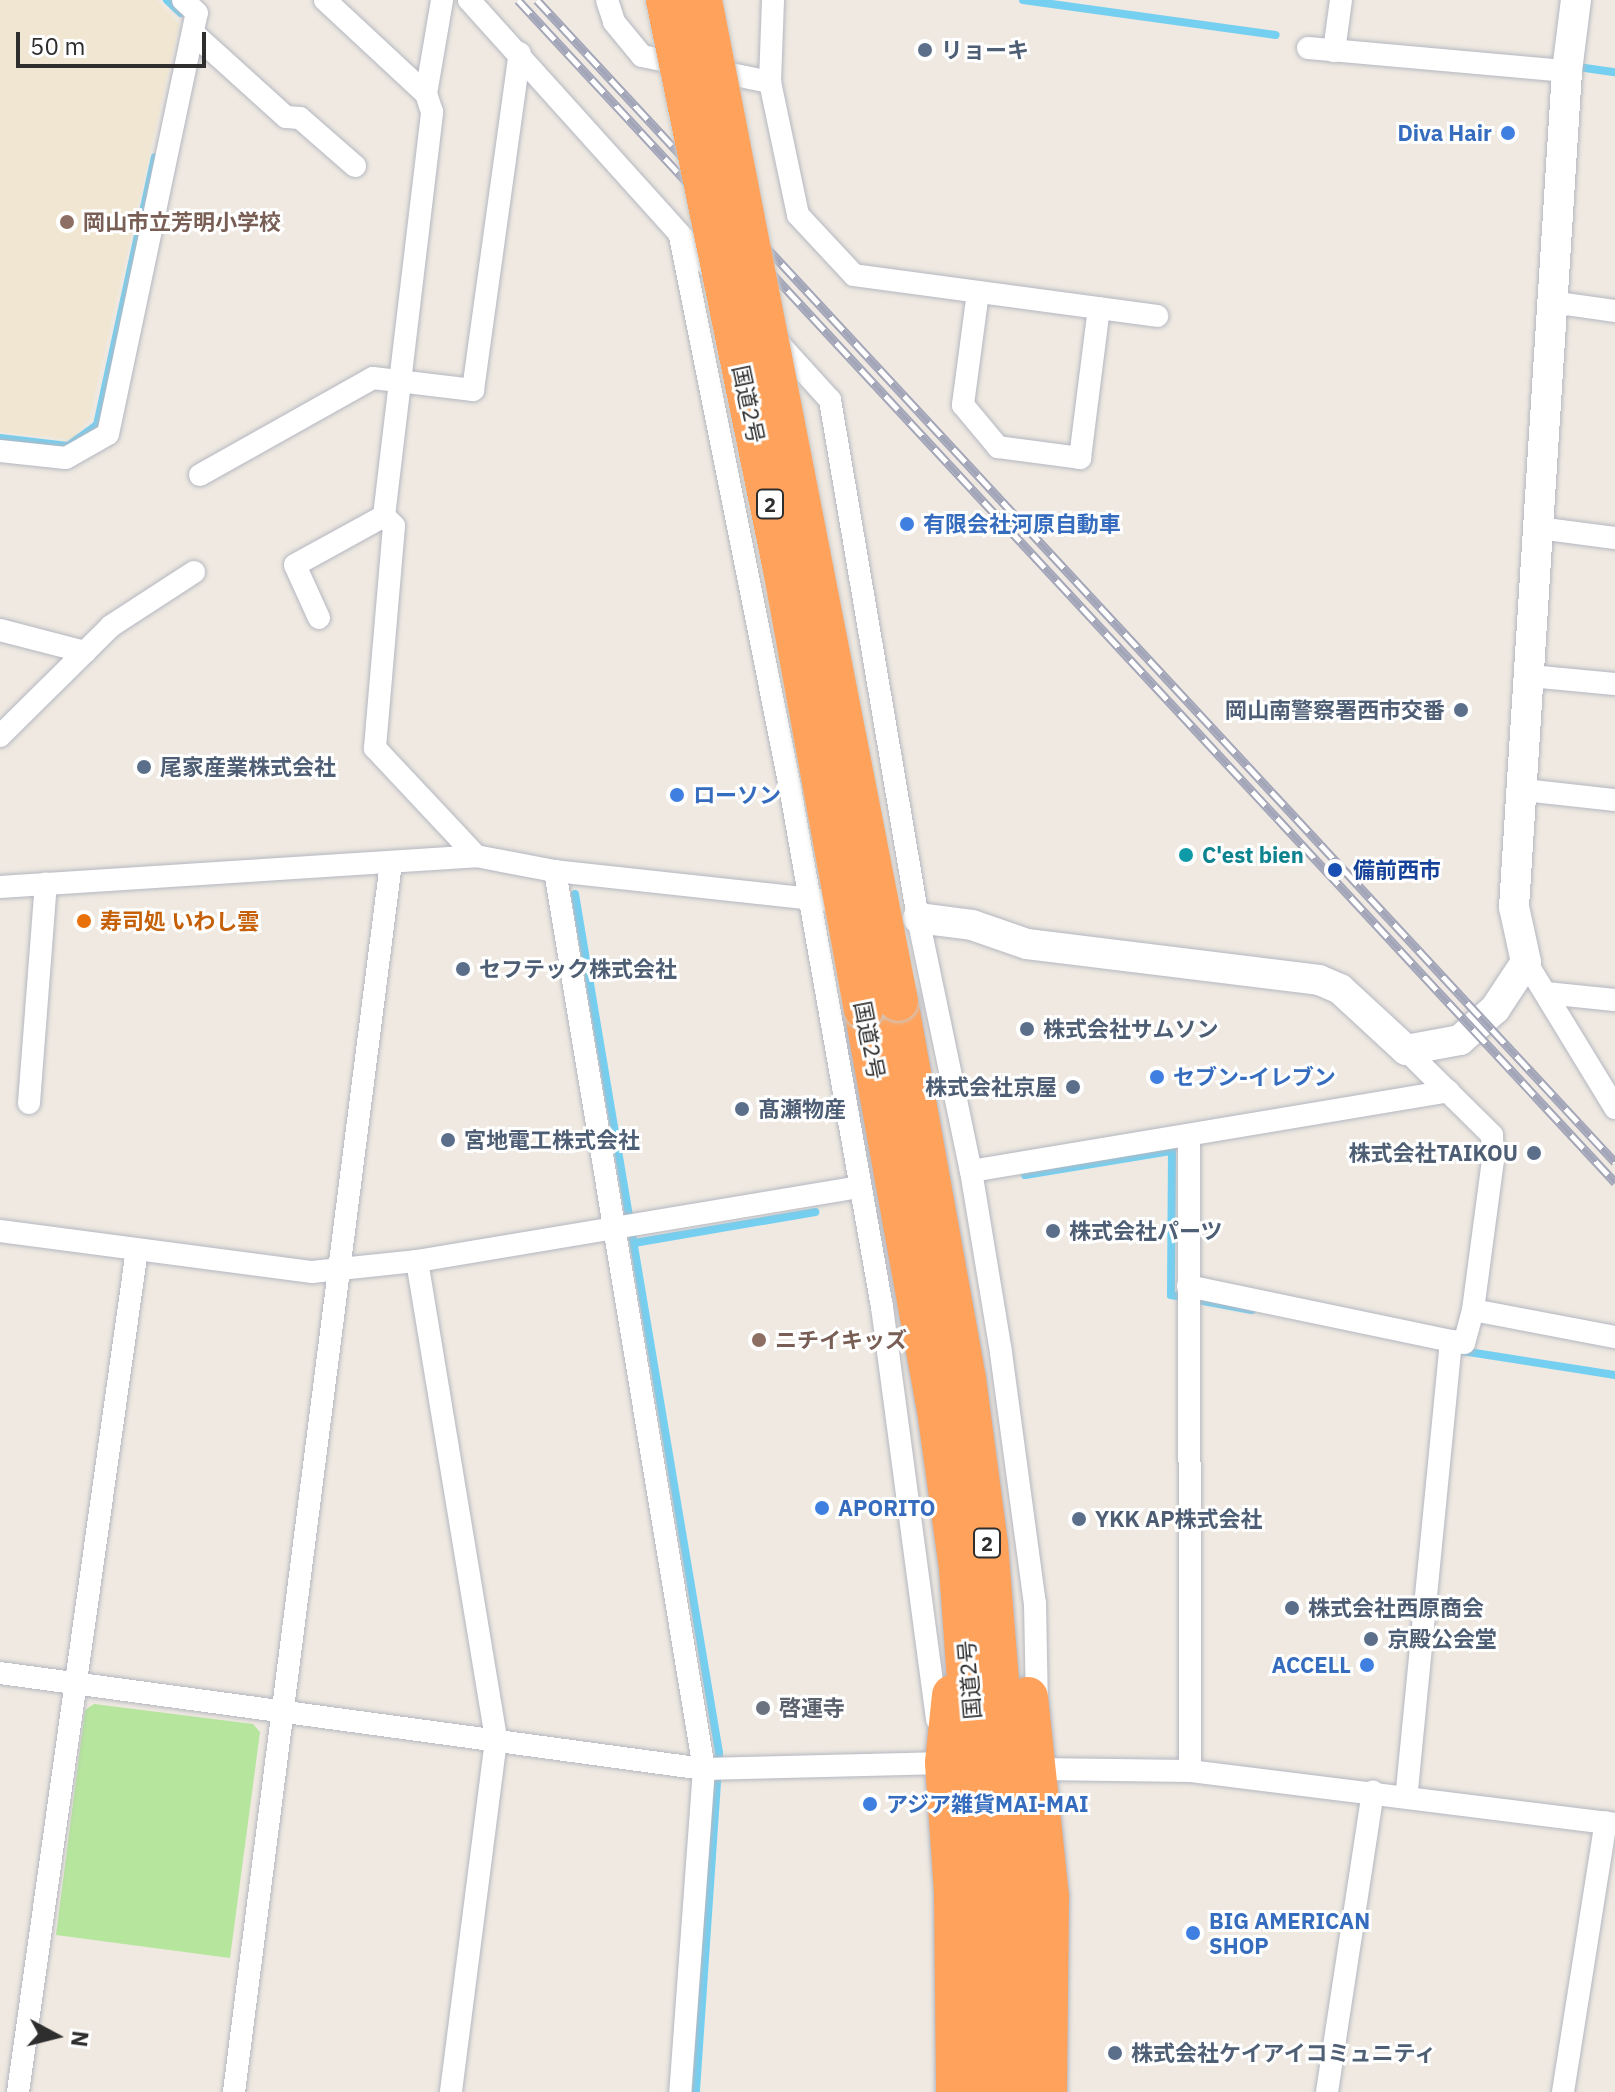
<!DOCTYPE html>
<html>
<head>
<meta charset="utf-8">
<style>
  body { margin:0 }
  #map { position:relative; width:1615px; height:2092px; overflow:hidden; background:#efe9e1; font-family:"IBM Plex Sans","Noto Sans JP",sans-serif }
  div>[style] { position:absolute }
  .education>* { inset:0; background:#f0e6d1 }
  .green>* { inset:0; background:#b6e59e }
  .stream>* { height:8px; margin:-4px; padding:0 4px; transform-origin:4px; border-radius:4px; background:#75cff0 }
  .roads { filter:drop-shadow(0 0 2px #b4b7c1) drop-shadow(0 0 2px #b4b7c1) }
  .street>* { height:22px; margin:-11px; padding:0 11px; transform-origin:11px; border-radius:11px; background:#fff }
  .secondary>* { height:30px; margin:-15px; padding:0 15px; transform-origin:15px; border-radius:15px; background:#fff }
  .highway>* { height:40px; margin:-20px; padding:0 20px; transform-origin:20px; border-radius:20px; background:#ffa35c }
  .rail>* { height:9px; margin-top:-4.5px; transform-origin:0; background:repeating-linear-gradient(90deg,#fff 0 18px,#a3a6b8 0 36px); box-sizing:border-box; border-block:2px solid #a3a6b8 }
  .bridges { filter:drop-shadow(0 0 2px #c9c9c9) drop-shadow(0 0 2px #c9c9c9) }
  .highway-bridge>* { height:40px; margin:-20px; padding:0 20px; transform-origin:20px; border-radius:20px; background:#ffa35c }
  .dots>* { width:22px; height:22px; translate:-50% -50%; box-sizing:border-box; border:4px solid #fff; border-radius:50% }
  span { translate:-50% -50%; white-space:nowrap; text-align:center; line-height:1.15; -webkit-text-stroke:6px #fff; paint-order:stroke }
  .shield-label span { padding:2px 6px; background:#fff; border:2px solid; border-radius:6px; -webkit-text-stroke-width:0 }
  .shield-label { font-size:20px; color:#2e2e2e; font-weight:700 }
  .service-label { font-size:22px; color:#4e5e75; font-weight:700 }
  .left { translate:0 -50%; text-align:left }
  .right { translate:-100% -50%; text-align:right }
  .shop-label { font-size:22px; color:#366cbe; font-weight:700 }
  .education-label { font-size:22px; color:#785e54; font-weight:700 }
  .street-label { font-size:22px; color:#2e2e2e }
  .culture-label { font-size:22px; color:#0d838f; font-weight:700 }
  .transit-label { font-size:22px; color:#164399; font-weight:700 }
  .food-label { font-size:22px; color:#c56008; font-weight:700 }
  .worship-label { font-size:22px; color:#5b616d; font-weight:700 }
  .north { position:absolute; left:16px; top:1996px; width:80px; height:80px; -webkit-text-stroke:6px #fff; paint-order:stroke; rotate:97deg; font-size:22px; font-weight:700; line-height:32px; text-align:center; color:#2e2e2e }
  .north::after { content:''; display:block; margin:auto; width:28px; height:36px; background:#2e2e2e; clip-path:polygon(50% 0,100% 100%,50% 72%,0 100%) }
  .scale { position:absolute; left:16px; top:32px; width:190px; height:36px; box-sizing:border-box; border:4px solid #2e2e2e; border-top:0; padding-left:10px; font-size:24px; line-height:28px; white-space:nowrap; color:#2e2e2e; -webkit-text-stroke:6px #fff; paint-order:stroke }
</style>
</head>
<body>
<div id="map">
  <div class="education">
    <i style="clip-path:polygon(0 0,157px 0,179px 24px,89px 420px,72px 439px,0 432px)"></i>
  </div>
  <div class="green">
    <i style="clip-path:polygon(94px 1704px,253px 1724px,260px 1732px,230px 1958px,56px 1935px,85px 1710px)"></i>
  </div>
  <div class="stream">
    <i style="left:167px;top:0;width:19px;rotate:43deg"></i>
    <i style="left:1023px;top:0;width:255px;rotate:7.9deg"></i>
    <i style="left:1585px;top:68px;width:30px;rotate:8deg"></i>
    <i style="left:0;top:438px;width:68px;rotate:6.7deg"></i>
    <i style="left:68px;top:446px;width:36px;rotate:-36deg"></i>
    <i style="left:97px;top:425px;width:274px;rotate:-77.8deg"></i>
    <i style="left:575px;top:894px;width:871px;rotate:80.48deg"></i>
    <i style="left:719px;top:1753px;width:340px;rotate:93.9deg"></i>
    <i style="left:1025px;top:1175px;width:149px;rotate:-9.3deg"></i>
    <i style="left:1172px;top:1151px;width:144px;rotate:90.4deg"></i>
    <i style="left:1171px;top:1295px;width:82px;rotate:10.5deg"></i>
    <i style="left:634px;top:1243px;width:184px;rotate:-9.7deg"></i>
    <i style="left:1462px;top:1351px;width:155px;rotate:8.9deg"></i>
  </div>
  <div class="roads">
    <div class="street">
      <i style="left:325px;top:0;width:138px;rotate:42.9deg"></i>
      <i style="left:426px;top:94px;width:95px;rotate:-80.3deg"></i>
      <i style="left:469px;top:0;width:370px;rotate:48deg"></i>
      <i style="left:607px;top:0;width:23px;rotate:72deg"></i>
      <i style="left:614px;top:22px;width:44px;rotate:50.5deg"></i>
      <i style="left:642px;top:56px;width:131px;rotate:11.5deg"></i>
      <i style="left:770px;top:82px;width:82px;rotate:-87.9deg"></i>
      <i style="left:193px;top:33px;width:125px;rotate:42.1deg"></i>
      <i style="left:286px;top:117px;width:14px;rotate:4deg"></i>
      <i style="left:300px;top:118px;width:73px;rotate:41.1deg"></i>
      <i style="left:1308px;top:48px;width:260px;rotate:5.1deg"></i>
      <i style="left:1334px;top:51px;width:51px;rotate:-82.2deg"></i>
      <i style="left:770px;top:82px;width:136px;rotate:78.1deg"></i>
      <i style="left:798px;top:215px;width:82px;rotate:47deg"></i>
      <i style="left:854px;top:275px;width:306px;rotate:7.7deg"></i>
      <i style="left:680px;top:236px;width:562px;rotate:78.71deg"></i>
      <i style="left:790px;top:787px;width:528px;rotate:79.97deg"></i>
      <i style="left:882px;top:1307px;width:416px;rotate:82.4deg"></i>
      <i style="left:978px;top:292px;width:114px;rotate:97.6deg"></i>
      <i style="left:963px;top:405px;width:55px;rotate:50.2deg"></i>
      <i style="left:998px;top:447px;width:83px;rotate:7.6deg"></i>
      <i style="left:1080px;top:458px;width:151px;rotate:-82.8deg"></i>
      <i style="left:1551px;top:302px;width:65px;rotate:8deg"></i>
      <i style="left:772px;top:336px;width:86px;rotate:47.8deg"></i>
      <i style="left:830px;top:400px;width:525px;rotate:80.36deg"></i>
      <i style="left:918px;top:918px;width:258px;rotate:78.2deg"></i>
      <i style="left:971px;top:1171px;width:184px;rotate:80.6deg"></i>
      <i style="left:1001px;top:1353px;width:252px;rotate:82.3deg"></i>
      <i style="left:1035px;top:1603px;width:103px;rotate:88.9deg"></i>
      <i style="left:0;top:451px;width:66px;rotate:6.1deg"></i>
      <i style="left:66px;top:458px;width:48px;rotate:-29.7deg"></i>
      <i style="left:108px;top:434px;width:430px;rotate:-78.1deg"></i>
      <i style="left:197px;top:13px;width:19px;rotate:-137deg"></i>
      <i style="left:200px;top:475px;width:198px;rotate:-29.3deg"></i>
      <i style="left:373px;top:378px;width:101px;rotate:6.8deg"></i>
      <i style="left:473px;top:390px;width:340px;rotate:-82.1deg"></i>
      <i style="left:384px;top:516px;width:14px;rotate:45deg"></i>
      <i style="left:394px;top:526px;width:223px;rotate:94.9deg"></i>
      <i style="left:375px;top:748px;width:148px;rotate:46.9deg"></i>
      <i style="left:1539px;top:528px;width:77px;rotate:7.5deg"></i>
      <i style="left:319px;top:618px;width:58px;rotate:-114.4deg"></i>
      <i style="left:295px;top:565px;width:102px;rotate:-28.8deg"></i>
      <i style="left:384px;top:516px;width:407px;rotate:-83.2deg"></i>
      <i style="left:432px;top:112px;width:19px;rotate:-108deg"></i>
      <i style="left:0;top:630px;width:88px;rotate:14.5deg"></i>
      <i style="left:1530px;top:676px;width:85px;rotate:5.4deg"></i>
      <i style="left:0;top:736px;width:156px;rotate:-44.7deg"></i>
      <i style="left:111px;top:626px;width:99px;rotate:-33deg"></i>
      <i style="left:1524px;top:790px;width:92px;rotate:6.3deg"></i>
      <i style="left:555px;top:871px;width:910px;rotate:80.58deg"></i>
      <i style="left:704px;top:1769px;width:324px;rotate:94.2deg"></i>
      <i style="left:0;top:887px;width:477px;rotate:-3.7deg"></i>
      <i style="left:476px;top:856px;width:80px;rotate:10.8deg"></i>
      <i style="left:555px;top:871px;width:270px;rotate:6.2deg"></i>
      <i style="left:1526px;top:962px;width:171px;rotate:58.6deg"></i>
      <i style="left:1546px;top:993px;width:69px;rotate:5.8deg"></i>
      <i style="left:1406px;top:1050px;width:121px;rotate:44.7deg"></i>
      <i style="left:1492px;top:1135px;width:25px;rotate:88deg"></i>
      <i style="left:1493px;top:1160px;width:151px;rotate:97.6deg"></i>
      <i style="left:1473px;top:1310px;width:34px;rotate:105deg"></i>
      <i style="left:1464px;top:1343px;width:13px;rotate:-171deg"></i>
      <i style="left:1451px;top:1341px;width:458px;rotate:95.6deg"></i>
      <i style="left:29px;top:1103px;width:220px;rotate:-85.6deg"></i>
      <i style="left:1189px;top:1138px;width:633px;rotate:89.91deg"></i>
      <i style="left:971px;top:1171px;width:484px;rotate:-9.5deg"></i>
      <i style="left:0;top:1231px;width:315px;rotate:7.5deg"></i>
      <i style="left:312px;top:1272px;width:106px;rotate:-6deg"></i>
      <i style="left:417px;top:1261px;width:448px;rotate:-9.5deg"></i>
      <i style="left:417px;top:1261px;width:485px;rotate:80.6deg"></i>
      <i style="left:496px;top:1740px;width:355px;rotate:97.3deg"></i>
      <i style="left:1188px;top:1286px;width:269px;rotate:11.8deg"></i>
      <i style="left:1473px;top:1310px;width:145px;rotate:10.8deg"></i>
      <i style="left:0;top:1673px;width:711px;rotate:7.77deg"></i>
      <i style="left:704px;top:1769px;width:241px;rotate:-1.4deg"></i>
      <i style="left:945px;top:1763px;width:11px;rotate:-100deg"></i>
      <i style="left:1038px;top:1760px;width:9px;rotate:90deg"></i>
      <i style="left:1038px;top:1769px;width:152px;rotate:0.8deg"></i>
      <i style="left:1190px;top:1771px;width:428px;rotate:7.1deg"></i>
      <i style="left:18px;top:2092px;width:850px;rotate:-81.96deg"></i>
      <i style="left:234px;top:2092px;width:1239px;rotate:-82.72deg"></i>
      <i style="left:1327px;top:2092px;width:304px;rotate:-81.3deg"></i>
      <i style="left:1563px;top:2092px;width:273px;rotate:-81deg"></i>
    </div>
    <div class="secondary">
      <i style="left:918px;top:918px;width:54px;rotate:7.4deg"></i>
      <i style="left:972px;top:925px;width:58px;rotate:19.1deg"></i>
      <i style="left:1027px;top:944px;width:294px;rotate:7deg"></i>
      <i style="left:1319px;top:980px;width:23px;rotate:23deg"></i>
      <i style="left:1340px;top:989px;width:90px;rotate:42.7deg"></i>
      <i style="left:1406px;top:1050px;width:55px;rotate:-10.5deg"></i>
      <i style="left:1460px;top:1040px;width:47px;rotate:-41.5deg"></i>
      <i style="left:1495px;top:1009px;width:56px;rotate:-56.6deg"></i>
      <i style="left:1526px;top:962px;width:56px;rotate:-102.3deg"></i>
      <i style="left:1514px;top:907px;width:838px;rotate:-86.37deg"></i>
      <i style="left:1567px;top:71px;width:72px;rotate:-82.8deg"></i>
    </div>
    <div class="highway">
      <i style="left:898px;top:1001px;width:384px;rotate:79.8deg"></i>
      <i style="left:966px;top:1379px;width:166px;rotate:82.4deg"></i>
      <i style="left:988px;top:1544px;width:347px;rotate:85.4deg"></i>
      <i style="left:1016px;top:1890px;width:202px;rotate:89.1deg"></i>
      <i style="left:864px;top:1009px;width:415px;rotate:79.7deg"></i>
      <i style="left:938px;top:1417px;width:152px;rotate:82.1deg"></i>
      <i style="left:959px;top:1568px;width:323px;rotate:85.9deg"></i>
      <i style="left:982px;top:1890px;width:202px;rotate:89.1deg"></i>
      <i style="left:952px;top:1695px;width:68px;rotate:95.9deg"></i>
      <i style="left:945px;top:1763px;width:129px;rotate:86deg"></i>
      <i style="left:954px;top:1892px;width:200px;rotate:89.4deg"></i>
      <i style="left:1028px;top:1697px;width:202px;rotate:84deg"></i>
      <i style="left:1049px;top:1898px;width:194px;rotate:90.6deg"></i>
    </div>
  </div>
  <div class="rail">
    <i style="left:518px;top:0;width:1613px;rotate:47.14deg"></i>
    <i style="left:537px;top:0;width:1585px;rotate:47.15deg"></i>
  </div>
  <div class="bridges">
    <div class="highway-bridge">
      <i style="left:666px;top:0;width:581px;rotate:78.38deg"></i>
      <i style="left:783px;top:569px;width:447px;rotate:79.6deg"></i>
      <i style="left:702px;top:0;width:1020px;rotate:78.92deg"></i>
    </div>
  </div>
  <div class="dots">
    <i style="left:925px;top:50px;background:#5c6f8a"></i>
    <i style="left:1508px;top:133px;background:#3f7fe0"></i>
    <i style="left:67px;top:222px;background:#8d6e63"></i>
    <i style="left:907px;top:524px;background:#3f7fe0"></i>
    <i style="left:1461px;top:710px;background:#5c6f8a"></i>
    <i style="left:144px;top:767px;background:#5c6f8a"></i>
    <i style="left:677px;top:795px;background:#3f7fe0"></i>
    <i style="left:1186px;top:855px;background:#0f9aa8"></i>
    <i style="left:1335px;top:870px;background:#1a4fb4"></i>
    <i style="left:84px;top:921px;background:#e8710a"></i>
    <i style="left:463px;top:969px;background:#5c6f8a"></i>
    <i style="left:1027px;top:1029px;background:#5c6f8a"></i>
    <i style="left:1157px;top:1077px;background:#3f7fe0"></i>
    <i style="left:1073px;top:1087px;background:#5c6f8a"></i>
    <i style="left:742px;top:1109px;background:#5c6f8a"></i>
    <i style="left:448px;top:1140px;background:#5c6f8a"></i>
    <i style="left:1534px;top:1153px;background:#5c6f8a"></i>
    <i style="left:1053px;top:1231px;background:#5c6f8a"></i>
    <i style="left:759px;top:1340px;background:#8d6e63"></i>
    <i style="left:822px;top:1508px;background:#3f7fe0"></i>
    <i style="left:1079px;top:1519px;background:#5c6f8a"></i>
    <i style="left:1292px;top:1608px;background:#5c6f8a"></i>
    <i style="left:1371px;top:1639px;background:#5c6f8a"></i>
    <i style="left:1367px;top:1665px;background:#3f7fe0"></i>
    <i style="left:763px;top:1708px;background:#6b7280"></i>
    <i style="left:870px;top:1804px;background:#3f7fe0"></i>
    <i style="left:1193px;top:1933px;background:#3f7fe0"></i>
    <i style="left:1115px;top:2053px;background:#5c6f8a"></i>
  </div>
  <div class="shield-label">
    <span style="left:770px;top:504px">2</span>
    <span style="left:987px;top:1543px">2</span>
  </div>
  <div class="service-label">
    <span class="left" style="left:941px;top:50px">リョーキ</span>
    <span class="right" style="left:1445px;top:710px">岡山南警察署西市交番</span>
    <span class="left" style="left:160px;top:767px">尾家産業株式会社</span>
    <span class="left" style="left:479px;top:969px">セフテック株式会社</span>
    <span class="left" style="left:1043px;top:1029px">株式会社サムソン</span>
    <span class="right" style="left:1057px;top:1087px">株式会社京屋</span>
    <span class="left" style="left:758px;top:1109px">髙瀬物産</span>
    <span class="left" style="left:464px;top:1140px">宮地電工株式会社</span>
    <span class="right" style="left:1518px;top:1153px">株式会社TAIKOU</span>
    <span class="left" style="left:1069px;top:1231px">株式会社パーツ</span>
    <span class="left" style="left:1095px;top:1519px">YKK AP株式会社</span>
    <span class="left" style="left:1308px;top:1608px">株式会社西原商会</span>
    <span class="left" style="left:1387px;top:1639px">京殿公会堂</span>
    <span class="left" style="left:1131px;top:2053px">株式会社ケイアイコミュニティ</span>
  </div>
  <div class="shop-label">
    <span class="right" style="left:1492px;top:133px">Diva Hair</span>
    <span class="left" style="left:923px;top:524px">有限会社河原自動車</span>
    <span class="left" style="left:693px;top:795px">ローソン</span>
    <span class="left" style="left:1173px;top:1077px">セブン-イレブン</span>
    <span class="left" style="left:838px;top:1508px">APORITO</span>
    <span class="right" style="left:1351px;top:1665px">ACCELL</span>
    <span class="left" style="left:886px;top:1804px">アジア雑貨MAI-MAI</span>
    <span class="left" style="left:1209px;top:1933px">BIG AMERICAN<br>SHOP</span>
  </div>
  <div class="education-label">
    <span class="left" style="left:83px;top:222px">岡山市立芳明小学校</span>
    <span class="left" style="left:775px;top:1340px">ニチイキッズ</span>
  </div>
  <div class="street-label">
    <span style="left:749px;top:404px;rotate:78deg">国道2号</span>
    <span style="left:870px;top:1040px;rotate:79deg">国道2号</span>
    <span style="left:969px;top:1680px;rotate:-95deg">国道2号</span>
  </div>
  <div class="culture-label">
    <span class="left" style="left:1202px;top:855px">C'est bien</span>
  </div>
  <div class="transit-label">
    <span class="left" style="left:1353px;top:870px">備前西市</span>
  </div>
  <div class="food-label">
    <span class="left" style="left:100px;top:921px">寿司処 いわし雲</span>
  </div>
  <div class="worship-label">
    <span class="left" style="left:779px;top:1708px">啓運寺</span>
  </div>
  <div class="north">N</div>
  <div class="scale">50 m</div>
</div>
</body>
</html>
